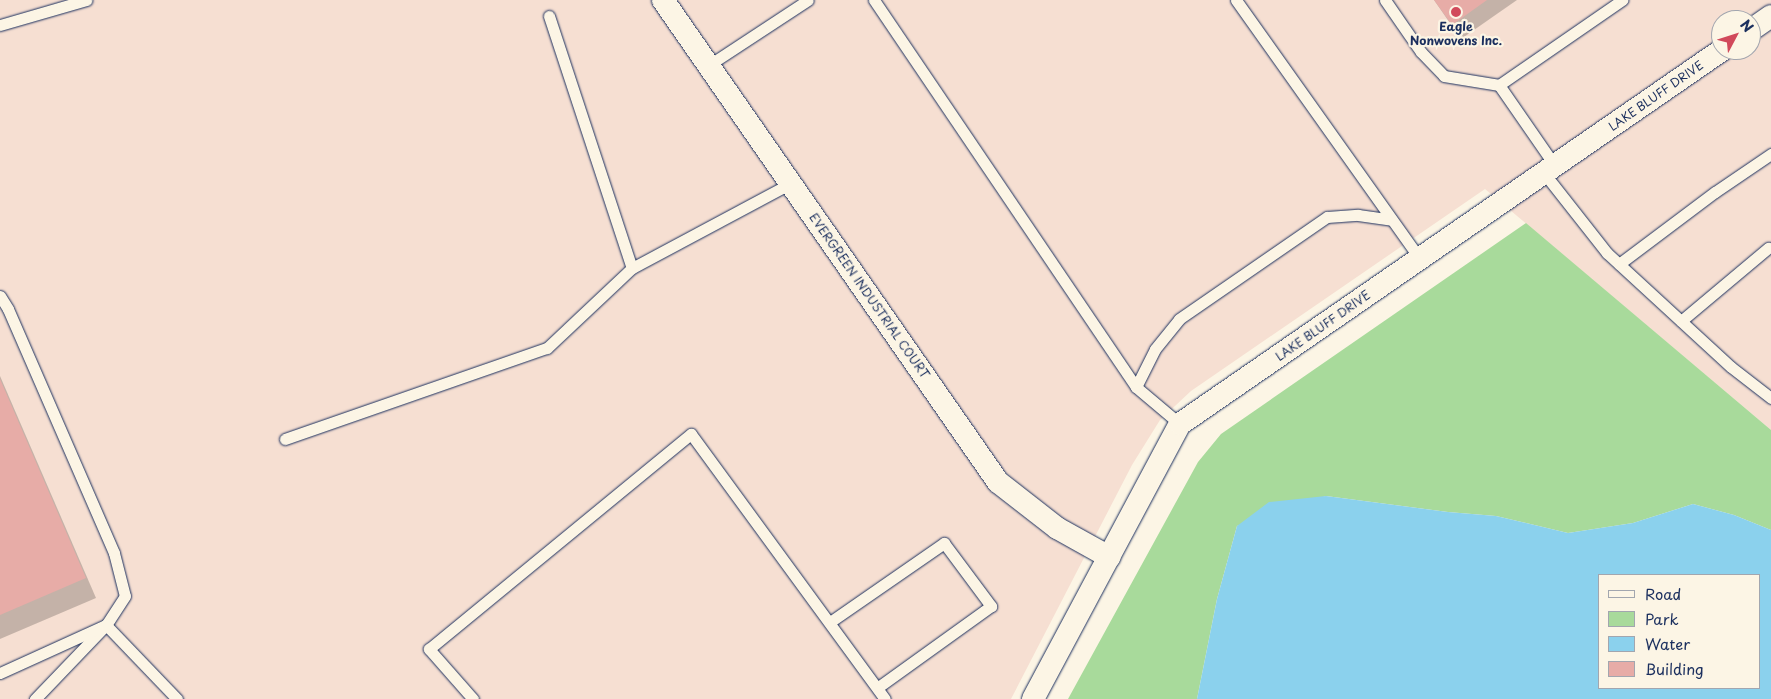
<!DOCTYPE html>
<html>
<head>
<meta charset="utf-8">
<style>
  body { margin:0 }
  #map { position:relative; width:1771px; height:699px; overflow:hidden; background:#fcf5e5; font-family:"Playpen Sans",sans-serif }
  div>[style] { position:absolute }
  .built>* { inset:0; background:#f6dfd2 }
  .green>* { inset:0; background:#a8da9b }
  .water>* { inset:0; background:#8bd1ed }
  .shadow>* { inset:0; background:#0003 }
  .building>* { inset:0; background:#e7aca7 }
  .roads { filter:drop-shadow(0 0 1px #1b2f5e) drop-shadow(0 0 1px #1b2f5e) }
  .lane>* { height:11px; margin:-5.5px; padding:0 5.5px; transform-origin:5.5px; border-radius:5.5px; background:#fcf5e5 }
  .street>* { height:22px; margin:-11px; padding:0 11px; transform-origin:11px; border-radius:11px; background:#fcf5e5 }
  .dots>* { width:14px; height:14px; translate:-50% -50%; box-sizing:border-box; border:2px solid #fcf5e5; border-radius:50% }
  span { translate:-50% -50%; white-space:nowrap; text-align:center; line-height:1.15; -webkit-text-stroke:4.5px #fcf5e5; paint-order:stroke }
  .poi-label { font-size:12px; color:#1b2f5e; font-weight:700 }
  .street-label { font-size:12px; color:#1b2f5e }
  .legend { position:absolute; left:1598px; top:574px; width:162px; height:115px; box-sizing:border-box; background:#fcf5e5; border:1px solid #a2a6af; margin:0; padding:6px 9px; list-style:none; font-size:15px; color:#1b2f5e }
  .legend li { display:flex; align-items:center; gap:10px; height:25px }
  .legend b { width:25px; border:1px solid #a2a6af }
  .north { position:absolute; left:1711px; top:10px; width:50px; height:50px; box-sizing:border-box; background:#fcf5e5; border:1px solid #a2a6af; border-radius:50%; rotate:50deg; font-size:14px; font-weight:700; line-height:20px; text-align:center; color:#1b2f5e }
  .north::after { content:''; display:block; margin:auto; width:18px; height:22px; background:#d1495b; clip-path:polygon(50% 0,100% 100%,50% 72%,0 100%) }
</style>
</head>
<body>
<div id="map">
  <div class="built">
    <i style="clip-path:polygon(evenodd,0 0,1771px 0,1771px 430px,1485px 189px,1191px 391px,1160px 420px,1132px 465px,1011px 699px,0 699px,0 0,1721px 20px,1751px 20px,1751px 50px,1721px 50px,1721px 20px)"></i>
  </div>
  <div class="green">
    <i style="clip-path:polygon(1526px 223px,1771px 430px,1771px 530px,1734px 515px,1693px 504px,1633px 523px,1568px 533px,1496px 516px,1448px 512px,1326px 496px,1237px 526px,1217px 599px,1197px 699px,1068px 699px,1198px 462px,1221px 434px)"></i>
  </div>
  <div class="water">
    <i style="clip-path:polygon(evenodd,1326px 496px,1448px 512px,1496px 516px,1568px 533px,1633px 523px,1693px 504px,1734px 515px,1771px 530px,1771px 699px,1197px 699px,1217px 599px,1237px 526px,1269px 502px,1326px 496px,1600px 575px,1760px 575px,1760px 688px,1600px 688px,1600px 575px)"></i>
  </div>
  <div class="shadow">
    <i style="clip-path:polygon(1434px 0,1517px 0,1461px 39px)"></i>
    <i style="clip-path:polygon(0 376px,96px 598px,0 639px)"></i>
  </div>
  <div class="building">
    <i style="clip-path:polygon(1434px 0,1487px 0,1452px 25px)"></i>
    <i style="clip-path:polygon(0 379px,86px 578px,0 615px)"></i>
  </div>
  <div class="roads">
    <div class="lane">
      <i style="left:874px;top:0;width:467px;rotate:55.9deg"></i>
      <i style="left:1136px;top:387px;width:57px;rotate:40.1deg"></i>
      <i style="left:1236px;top:0;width:318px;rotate:54.6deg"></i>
      <i style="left:1385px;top:0;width:63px;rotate:55.3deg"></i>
      <i style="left:1421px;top:52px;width:33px;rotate:46deg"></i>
      <i style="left:1444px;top:76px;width:56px;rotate:9.3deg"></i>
      <i style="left:1499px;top:85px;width:98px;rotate:55.3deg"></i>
      <i style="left:549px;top:16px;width:265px;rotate:71.8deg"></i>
      <i style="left:0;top:25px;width:90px;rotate:-16.2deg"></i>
      <i style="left:709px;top:65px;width:118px;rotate:-33.3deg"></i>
      <i style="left:1499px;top:85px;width:150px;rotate:-34.6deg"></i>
      <i style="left:1544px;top:173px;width:102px;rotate:51.8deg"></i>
      <i style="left:1607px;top:253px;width:168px;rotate:42.6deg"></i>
      <i style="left:1731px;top:367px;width:51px;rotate:37.8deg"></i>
      <i style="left:1619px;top:264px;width:120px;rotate:-36.9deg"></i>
      <i style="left:1715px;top:192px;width:68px;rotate:-34.2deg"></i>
      <i style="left:0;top:296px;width:15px;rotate:58deg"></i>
      <i style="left:8px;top:309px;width:266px;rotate:66.5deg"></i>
      <i style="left:114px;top:553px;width:44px;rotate:75.7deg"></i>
      <i style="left:125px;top:596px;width:35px;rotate:123deg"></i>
      <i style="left:106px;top:625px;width:103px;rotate:133.8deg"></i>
      <i style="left:1681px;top:321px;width:114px;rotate:-40deg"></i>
      <i style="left:1136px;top:387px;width:42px;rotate:-63.4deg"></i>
      <i style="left:1155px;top:349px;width:38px;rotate:-51deg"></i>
      <i style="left:1179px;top:319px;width:180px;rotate:-34.6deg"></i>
      <i style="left:1327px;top:217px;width:31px;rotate:-4deg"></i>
      <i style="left:1358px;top:215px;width:34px;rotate:8deg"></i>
      <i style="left:285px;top:439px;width:277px;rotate:-19.2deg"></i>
      <i style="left:547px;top:348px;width:117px;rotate:-43.3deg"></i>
      <i style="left:632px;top:268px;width:180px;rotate:-28.1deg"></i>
      <i style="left:830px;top:622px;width:139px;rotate:-34.7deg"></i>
      <i style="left:944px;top:543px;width:79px;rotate:53.3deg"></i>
      <i style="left:991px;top:606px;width:140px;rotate:144.3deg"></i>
      <i style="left:0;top:673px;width:116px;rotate:-24.4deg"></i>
      <i style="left:106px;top:625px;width:103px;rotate:46.2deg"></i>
      <i style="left:473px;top:699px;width:67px;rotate:-131.3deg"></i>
      <i style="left:429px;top:649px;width:339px;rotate:-39.4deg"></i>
      <i style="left:691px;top:434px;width:328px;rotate:53.8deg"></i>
    </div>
    <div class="street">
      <i style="left:663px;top:0;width:587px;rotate:55.2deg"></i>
      <i style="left:998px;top:482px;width:75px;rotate:37.9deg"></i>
      <i style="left:1057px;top:528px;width:60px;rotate:29.1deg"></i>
      <i style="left:1751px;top:30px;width:24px;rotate:-35deg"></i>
      <i style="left:1033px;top:699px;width:312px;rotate:-61.9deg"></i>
      <i style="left:1180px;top:424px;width:659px;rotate:-34.61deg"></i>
    </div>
  </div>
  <div class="dots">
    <i style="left:1456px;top:12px;background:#d1495b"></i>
  </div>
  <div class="poi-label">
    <span style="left:1456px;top:34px">Eagle<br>Nonwovens Inc.</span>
  </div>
  <div class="street-label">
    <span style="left:1656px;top:96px;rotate:-35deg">LAKE BLUFF DRIVE</span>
    <span style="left:869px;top:296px;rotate:55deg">EVERGREEN INDUSTRIAL COURT</span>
    <span style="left:1323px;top:326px;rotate:-35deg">LAKE BLUFF DRIVE</span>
  </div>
  <ul class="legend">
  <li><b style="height:6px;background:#fcf5e5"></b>Road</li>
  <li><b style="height:14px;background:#a8da9b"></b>Park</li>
  <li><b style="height:14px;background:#8bd1ed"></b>Water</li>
  <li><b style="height:14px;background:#e7aca7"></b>Building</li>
  </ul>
  <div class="north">N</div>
</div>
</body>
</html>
